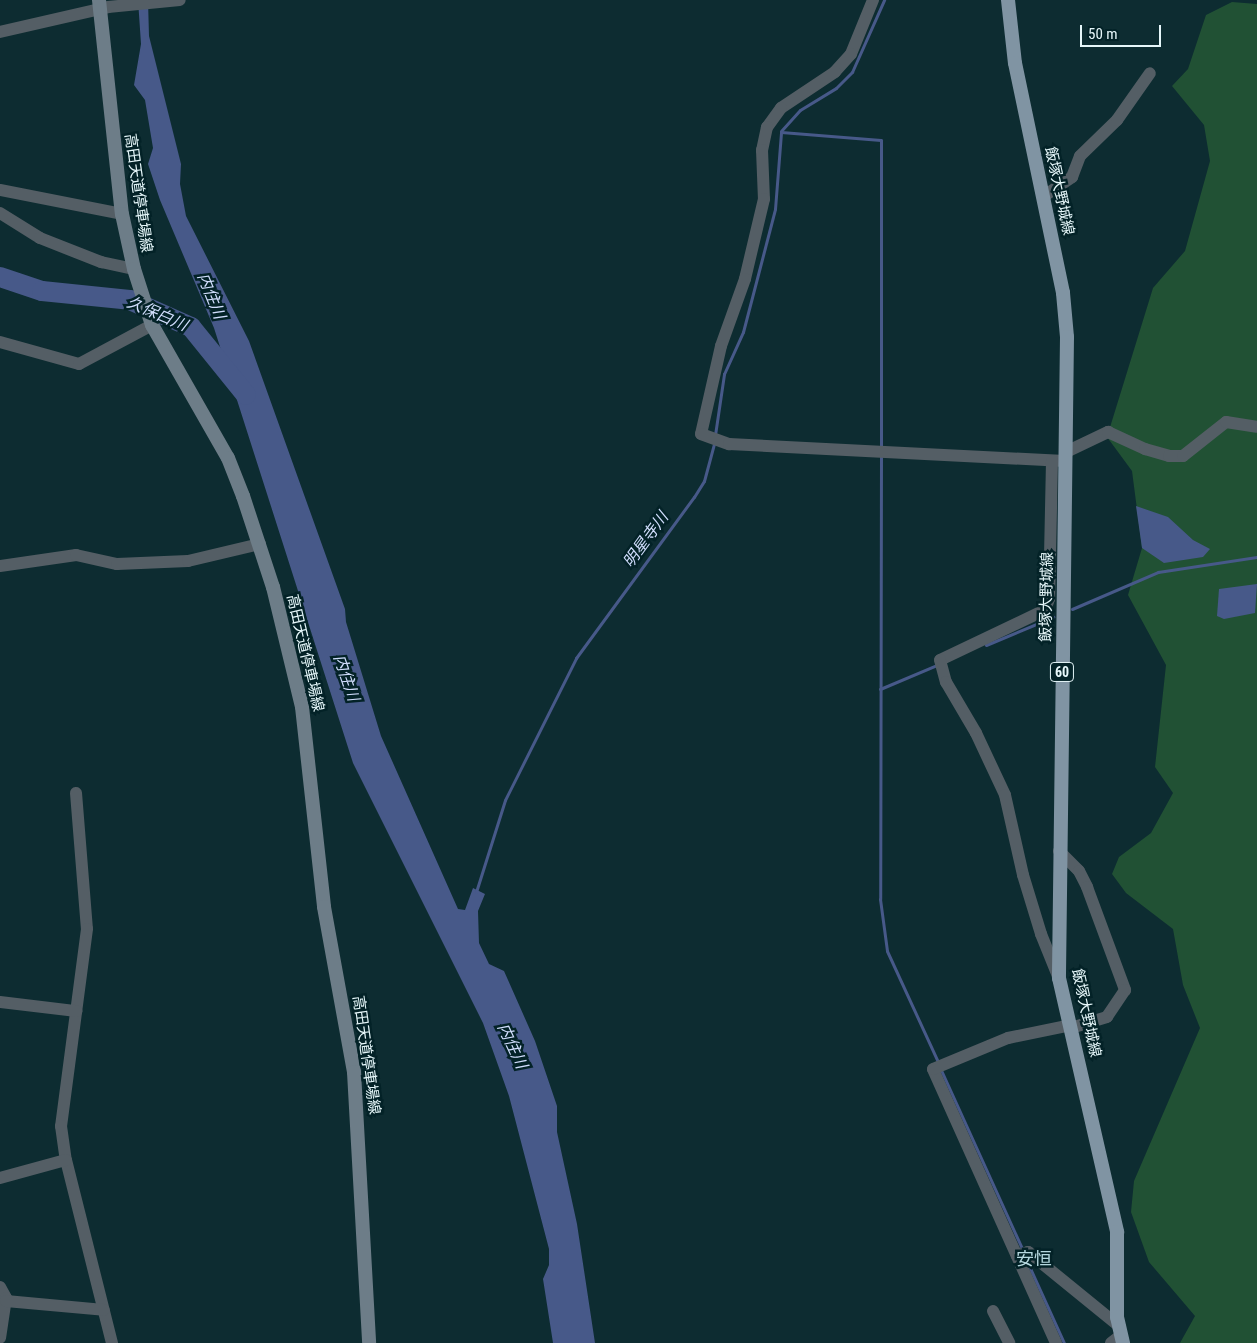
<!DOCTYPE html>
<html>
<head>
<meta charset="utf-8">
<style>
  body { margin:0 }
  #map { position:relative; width:1257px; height:1343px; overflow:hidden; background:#0d2c31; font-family:"Roboto Condensed","Noto Sans JP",sans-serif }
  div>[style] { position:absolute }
  .green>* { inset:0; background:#215134 }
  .water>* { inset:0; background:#475989 }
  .stream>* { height:3px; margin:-1.5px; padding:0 1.5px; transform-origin:1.5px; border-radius:1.5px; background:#475989 }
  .river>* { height:20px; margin:-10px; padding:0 10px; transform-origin:10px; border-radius:10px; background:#475989 }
  .minor>* { height:12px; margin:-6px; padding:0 6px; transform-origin:6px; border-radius:6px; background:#545e65 }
  .secondary>* { height:14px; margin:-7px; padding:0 7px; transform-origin:7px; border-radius:7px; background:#6d7d88 }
  .primary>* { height:14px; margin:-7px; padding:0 7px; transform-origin:7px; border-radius:7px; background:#8094a3 }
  span { translate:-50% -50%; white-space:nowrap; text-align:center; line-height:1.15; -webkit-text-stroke:5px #032227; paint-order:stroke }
  .shield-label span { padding:1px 4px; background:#032227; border:1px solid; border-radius:4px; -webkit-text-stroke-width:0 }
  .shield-label { font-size:14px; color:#e6f7fa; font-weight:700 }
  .street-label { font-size:15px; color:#e6f7fa }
  .water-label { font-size:16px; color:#d0ddfc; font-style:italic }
  .quarter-label { font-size:18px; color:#b6d8df }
  .scale { position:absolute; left:1080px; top:25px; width:81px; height:22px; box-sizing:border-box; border:2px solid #e6f7fa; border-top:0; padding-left:6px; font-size:15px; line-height:18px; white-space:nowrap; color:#e6f7fa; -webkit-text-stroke:4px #032227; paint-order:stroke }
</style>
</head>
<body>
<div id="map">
  <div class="green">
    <i style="clip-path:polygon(1232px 2px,1257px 4px,1257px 1343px,1180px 1343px,1195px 1316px,1149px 1262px,1131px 1212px,1134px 1181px,1200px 1028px,1183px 985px,1173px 929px,1126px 893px,1112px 874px,1119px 857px,1151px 833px,1173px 793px,1155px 767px,1166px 665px,1128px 595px,1142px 548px,1132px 471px,1107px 437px,1153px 288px,1185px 251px,1210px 161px,1204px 125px,1172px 86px,1188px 69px,1206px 15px)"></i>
  </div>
  <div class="water">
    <i style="clip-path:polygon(138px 0,148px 0,149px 36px,181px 164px,180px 184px,186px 216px,249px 341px,345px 609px,346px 622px,381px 736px,458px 909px,465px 910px,473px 888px,485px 894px,478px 911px,479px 943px,489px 964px,504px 971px,535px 1041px,557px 1106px,557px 1132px,577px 1224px,595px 1343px,553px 1343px,543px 1279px,549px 1265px,549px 1249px,509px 1096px,483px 1023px,353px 763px,214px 328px,160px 200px,148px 164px,153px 148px,145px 100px,134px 85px,141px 44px)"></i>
    <i style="clip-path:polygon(1136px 506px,1168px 517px,1193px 540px,1210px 549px,1203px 557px,1164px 563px,1142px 548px)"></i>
    <i style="clip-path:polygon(1257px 584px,1255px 613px,1224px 619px,1217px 616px,1219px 589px)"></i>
  </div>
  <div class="stream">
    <i style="left:781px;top:131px;width:28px;rotate:-48deg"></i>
    <i style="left:800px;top:110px;width:42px;rotate:-31.4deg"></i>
    <i style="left:836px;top:88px;width:23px;rotate:-45deg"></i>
    <i style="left:852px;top:72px;width:79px;rotate:-66deg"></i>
    <i style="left:781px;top:132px;width:100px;rotate:4.6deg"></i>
    <i style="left:881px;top:140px;width:308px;rotate:90deg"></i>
    <i style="left:715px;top:435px;width:62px;rotate:-81.6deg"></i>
    <i style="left:724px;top:374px;width:46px;rotate:-65.7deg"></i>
    <i style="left:743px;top:332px;width:127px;rotate:-75.4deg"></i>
    <i style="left:775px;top:209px;width:77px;rotate:-85.5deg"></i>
    <i style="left:881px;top:455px;width:444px;rotate:90.1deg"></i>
    <i style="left:880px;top:899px;width:52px;rotate:82.3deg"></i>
    <i style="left:887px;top:951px;width:122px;rotate:65.3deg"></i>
    <i style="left:1072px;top:609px;width:94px;rotate:-23.3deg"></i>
    <i style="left:1158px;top:572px;width:100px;rotate:-8.6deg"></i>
    <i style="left:986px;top:645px;width:73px;rotate:-22.7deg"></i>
    <i style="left:880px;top:689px;width:62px;rotate:-22.8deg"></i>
    <i style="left:476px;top:892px;width:96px;rotate:-72.5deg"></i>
    <i style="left:505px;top:800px;width:159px;rotate:-63.4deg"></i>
    <i style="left:576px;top:658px;width:200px;rotate:-53.8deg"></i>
    <i style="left:694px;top:497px;width:19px;rotate:-58deg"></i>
    <i style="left:704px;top:481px;width:39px;rotate:-75deg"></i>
    <i style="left:941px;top:1070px;width:199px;rotate:65.6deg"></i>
    <i style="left:1025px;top:1257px;width:94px;rotate:65.6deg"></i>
  </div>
  <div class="river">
    <i style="left:0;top:277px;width:44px;rotate:18.4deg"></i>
    <i style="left:42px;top:291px;width:88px;rotate:5.8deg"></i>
    <i style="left:130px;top:300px;width:67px;rotate:23.9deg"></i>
    <i style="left:191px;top:327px;width:87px;rotate:51deg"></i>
  </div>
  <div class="minor">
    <i style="left:873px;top:0;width:58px;rotate:112.2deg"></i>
    <i style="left:851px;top:54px;width:24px;rotate:132deg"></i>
    <i style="left:835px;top:72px;width:65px;rotate:146.3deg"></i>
    <i style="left:781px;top:108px;width:24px;rotate:126deg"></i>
    <i style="left:767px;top:127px;width:24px;rotate:102deg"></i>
    <i style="left:762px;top:150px;width:49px;rotate:87.7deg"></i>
    <i style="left:764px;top:199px;width:82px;rotate:103.4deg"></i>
    <i style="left:745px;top:279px;width:71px;rotate:109.7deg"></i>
    <i style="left:721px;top:346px;width:90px;rotate:102.8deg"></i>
    <i style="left:701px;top:434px;width:30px;rotate:20deg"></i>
    <i style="left:729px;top:444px;width:336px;rotate:2.9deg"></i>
    <i style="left:0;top:32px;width:111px;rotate:-13deg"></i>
    <i style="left:108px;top:7px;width:72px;rotate:-5.6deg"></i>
    <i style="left:0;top:190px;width:124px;rotate:11.1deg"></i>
    <i style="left:1044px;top:196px;width:34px;rotate:-34deg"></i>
    <i style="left:1072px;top:177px;width:22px;rotate:-69deg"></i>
    <i style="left:1080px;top:156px;width:52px;rotate:-44.2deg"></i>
    <i style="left:1117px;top:120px;width:57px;rotate:-54.9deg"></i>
    <i style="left:0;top:213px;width:47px;rotate:32deg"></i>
    <i style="left:40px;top:238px;width:66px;rotate:21.5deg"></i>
    <i style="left:101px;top:262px;width:34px;rotate:12deg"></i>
    <i style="left:0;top:342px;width:82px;rotate:15.6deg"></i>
    <i style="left:79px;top:364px;width:83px;rotate:-28.1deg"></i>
    <i style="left:1066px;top:452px;width:47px;rotate:-25.5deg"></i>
    <i style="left:1108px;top:432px;width:41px;rotate:24.7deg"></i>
    <i style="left:1145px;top:449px;width:25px;rotate:16deg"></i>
    <i style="left:1169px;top:456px;width:14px"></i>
    <i style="left:1183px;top:456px;width:55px;rotate:-38.3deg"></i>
    <i style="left:1226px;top:422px;width:31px;rotate:9deg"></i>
    <i style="left:1052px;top:461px;width:138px;rotate:91.2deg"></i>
    <i style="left:1049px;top:599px;width:12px;rotate:110deg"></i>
    <i style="left:1045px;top:610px;width:116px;rotate:154.5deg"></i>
    <i style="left:940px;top:660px;width:23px;rotate:75deg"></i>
    <i style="left:946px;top:682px;width:59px;rotate:59.5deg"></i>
    <i style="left:976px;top:733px;width:68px;rotate:64.9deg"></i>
    <i style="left:1005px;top:795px;width:82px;rotate:77.3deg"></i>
    <i style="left:1023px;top:875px;width:62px;rotate:73deg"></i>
    <i style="left:1041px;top:934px;width:45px;rotate:68deg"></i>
    <i style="left:0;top:566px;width:77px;rotate:-8.2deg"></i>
    <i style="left:76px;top:555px;width:42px;rotate:12.4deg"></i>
    <i style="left:117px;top:564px;width:71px;rotate:-2.4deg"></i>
    <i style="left:188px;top:561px;width:74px;rotate:-13.3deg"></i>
    <i style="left:76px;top:793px;width:136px;rotate:85.4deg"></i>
    <i style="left:87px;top:929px;width:199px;rotate:97.5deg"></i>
    <i style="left:61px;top:1126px;width:34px;rotate:82deg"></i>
    <i style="left:66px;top:1160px;width:189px;rotate:75.9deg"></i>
    <i style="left:1059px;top:851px;width:28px;rotate:45deg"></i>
    <i style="left:1079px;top:871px;width:18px;rotate:63deg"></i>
    <i style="left:1087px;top:887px;width:110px;rotate:69.7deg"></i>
    <i style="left:1125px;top:990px;width:32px;rotate:124deg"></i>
    <i style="left:1107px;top:1017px;width:37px;rotate:163deg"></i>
    <i style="left:0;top:1002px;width:77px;rotate:6.8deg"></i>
    <i style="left:0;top:1178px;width:68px;rotate:-15.3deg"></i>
    <i style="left:1017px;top:1256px;width:12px;rotate:-20deg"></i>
    <i style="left:1028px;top:1252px;width:117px;rotate:39.1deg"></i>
    <i style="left:0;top:1287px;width:13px;rotate:61deg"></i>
    <i style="left:6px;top:1298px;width:40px;rotate:98.5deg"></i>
    <i style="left:6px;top:1301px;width:98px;rotate:5.2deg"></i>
    <i style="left:993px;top:1311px;width:36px;rotate:63deg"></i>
    <i style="left:1056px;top:1343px;width:300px;rotate:-114.2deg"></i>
    <i style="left:933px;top:1069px;width:81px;rotate:-22.5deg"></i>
    <i style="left:1008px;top:1038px;width:64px;rotate:-11.7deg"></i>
    <i style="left:1111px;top:1343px;width:11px;rotate:-38deg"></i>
  </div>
  <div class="secondary">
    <i style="left:99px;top:0;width:215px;rotate:83.9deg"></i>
    <i style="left:122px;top:214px;width:56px;rotate:77.7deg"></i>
    <i style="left:134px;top:269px;width:59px;rotate:72.2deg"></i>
    <i style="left:152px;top:325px;width:153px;rotate:60.3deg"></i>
    <i style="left:228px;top:458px;width:41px;rotate:68.5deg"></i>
    <i style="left:243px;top:496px;width:96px;rotate:71.8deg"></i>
    <i style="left:273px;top:587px;width:123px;rotate:76.4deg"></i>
    <i style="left:302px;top:707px;width:201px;rotate:83.7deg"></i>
    <i style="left:324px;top:907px;width:168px;rotate:79.7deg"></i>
    <i style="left:354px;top:1072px;width:271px;rotate:86.8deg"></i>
  </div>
  <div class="primary">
    <i style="left:1008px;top:0;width:63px;rotate:83.7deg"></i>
    <i style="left:1015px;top:63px;width:235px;rotate:78.2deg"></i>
    <i style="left:1063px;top:293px;width:44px;rotate:84.8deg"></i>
    <i style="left:1067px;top:337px;width:641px;rotate:90.72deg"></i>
    <i style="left:1059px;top:978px;width:261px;rotate:77.1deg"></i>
    <i style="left:1117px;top:1232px;width:85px;rotate:90deg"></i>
    <i style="left:1117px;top:1317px;width:27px;rotate:77deg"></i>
  </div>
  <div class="shield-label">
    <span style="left:1062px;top:672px">60</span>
  </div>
  <div class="street-label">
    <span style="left:1059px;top:191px;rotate:78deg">飯塚大野城線</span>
    <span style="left:138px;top:193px;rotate:82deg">高田天道停車場線</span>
    <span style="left:1047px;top:597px;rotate:-89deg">飯塚大野城線</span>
    <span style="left:305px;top:653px;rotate:77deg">高田天道停車場線</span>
    <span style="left:1086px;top:1013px;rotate:78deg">飯塚大野城線</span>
    <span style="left:366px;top:1055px;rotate:82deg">高田天道停車場線</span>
  </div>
  <div class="water-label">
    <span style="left:211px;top:296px;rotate:68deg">内住川</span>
    <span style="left:157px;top:314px;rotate:23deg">久保白川</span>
    <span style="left:646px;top:540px;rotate:-54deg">明星寺川</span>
    <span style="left:346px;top:678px;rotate:71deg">内住川</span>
    <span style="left:512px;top:1046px;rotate:65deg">内住川</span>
  </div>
  <div class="quarter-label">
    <span style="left:1034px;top:1259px">安恒</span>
  </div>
  <div class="scale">50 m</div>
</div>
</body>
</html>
